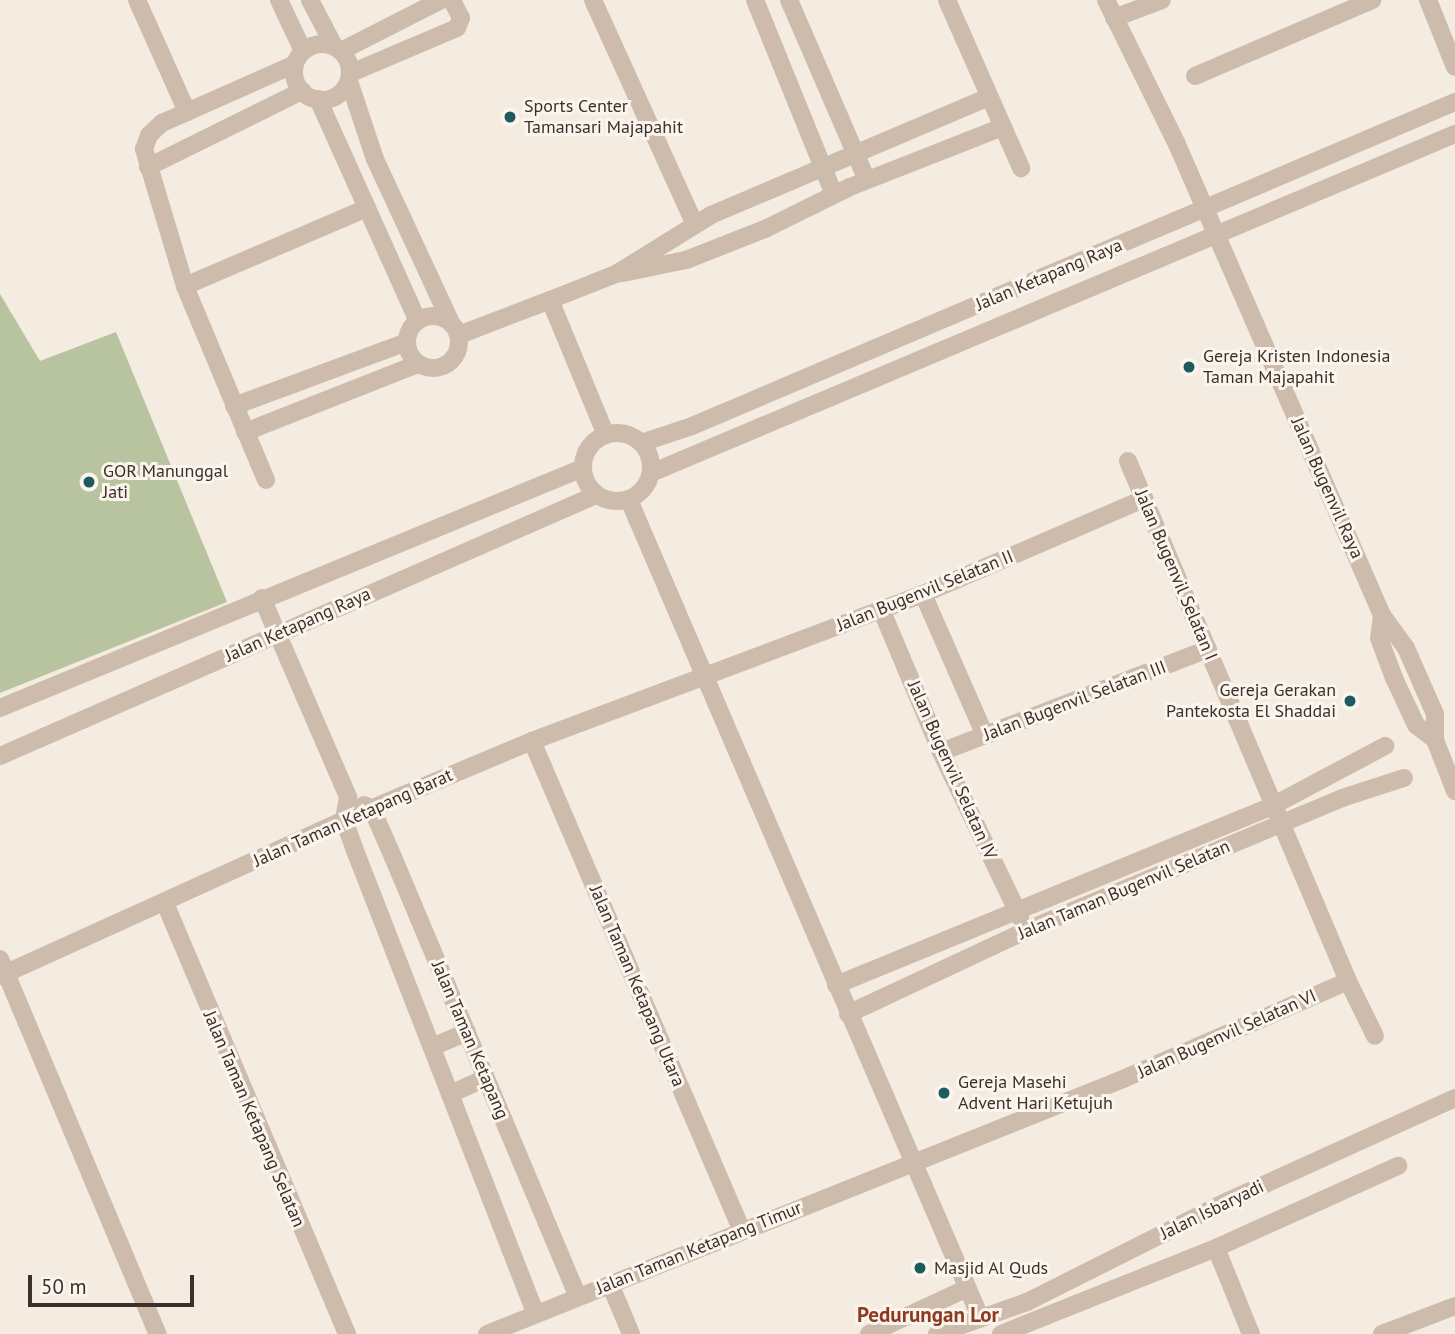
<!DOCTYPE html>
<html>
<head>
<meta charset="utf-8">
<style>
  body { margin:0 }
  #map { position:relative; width:1455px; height:1334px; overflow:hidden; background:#f4ebe1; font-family:"PT Sans",sans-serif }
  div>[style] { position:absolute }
  .green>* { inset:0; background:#b8c4a0 }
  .street>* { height:18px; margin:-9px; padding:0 9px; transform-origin:9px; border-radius:9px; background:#cdbbac }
  .street>.ring { margin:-9px; padding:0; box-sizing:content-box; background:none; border:18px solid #cdbbac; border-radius:50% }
  .dots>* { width:19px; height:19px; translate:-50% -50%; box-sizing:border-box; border:4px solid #fbf5ee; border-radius:50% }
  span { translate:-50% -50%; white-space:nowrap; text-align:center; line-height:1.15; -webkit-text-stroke:6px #fbf5ee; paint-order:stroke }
  .poi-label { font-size:18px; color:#3b302b }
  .left { translate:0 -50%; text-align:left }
  .right { translate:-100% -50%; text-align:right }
  .street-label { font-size:18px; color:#3b302b }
  .quarter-label { font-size:21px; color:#8c3b22; font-weight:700 }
  .scale { position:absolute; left:28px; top:1275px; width:166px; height:32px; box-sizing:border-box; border:4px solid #3b302b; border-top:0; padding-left:9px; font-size:21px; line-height:24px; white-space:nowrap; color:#3b302b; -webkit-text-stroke:5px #fbf5ee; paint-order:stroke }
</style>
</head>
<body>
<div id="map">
  <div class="green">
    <i style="clip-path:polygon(0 294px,40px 361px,116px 332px,227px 602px,0 693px)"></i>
  </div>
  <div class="street">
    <i style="left:137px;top:0;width:123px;rotate:65.9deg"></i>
    <i style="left:279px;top:0;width:56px;rotate:64.8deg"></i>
    <i style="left:310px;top:0;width:52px;rotate:62.4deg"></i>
    <i style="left:593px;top:0;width:245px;rotate:65.6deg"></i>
    <i style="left:755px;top:0;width:210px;rotate:67.9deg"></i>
    <i style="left:789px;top:0;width:196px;rotate:66.6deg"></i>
    <i style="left:947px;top:0;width:184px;rotate:66.2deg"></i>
    <i style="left:1106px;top:0;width:158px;rotate:63.8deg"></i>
    <i style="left:1176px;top:142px;width:516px;rotate:66.47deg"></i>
    <i style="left:1382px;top:615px;width:41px;rotate:54deg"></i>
    <i style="left:1406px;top:648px;width:72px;rotate:66.3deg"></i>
    <i style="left:1435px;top:714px;width:26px;rotate:90deg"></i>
    <i style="left:1435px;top:740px;width:55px;rotate:68.6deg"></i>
    <i style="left:1428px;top:0;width:72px;rotate:68.1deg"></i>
    <i style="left:1114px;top:18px;width:51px;rotate:-20.6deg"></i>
    <i class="ring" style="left:294px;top:44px;width:38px;height:38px"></i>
    <i style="left:341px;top:51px;width:112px;rotate:-27deg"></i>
    <i style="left:351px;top:73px;width:115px;rotate:-23deg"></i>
    <i style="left:457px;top:28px;width:11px;rotate:-68deg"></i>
    <i style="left:461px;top:18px;width:20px;rotate:-117deg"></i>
    <i style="left:1195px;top:76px;width:193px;rotate:-23.2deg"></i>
    <i style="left:349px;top:81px;width:82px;rotate:71.6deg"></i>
    <i style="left:375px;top:159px;width:181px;rotate:65.1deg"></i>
    <i style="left:318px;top:99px;width:243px;rotate:65.8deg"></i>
    <i style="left:148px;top:167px;width:172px;rotate:-26.3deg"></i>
    <i style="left:623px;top:273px;width:64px;rotate:-11.7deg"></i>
    <i style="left:686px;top:260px;width:85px;rotate:-21.4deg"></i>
    <i style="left:765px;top:229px;width:95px;rotate:-26.3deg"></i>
    <i style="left:850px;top:187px;width:163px;rotate:-21.5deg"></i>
    <i style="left:185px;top:286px;width:198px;rotate:-23.2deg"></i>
    <i style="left:550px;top:300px;width:71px;rotate:-21.5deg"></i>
    <i style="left:616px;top:274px;width:112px;rotate:-31.8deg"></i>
    <i style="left:711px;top:215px;width:302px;rotate:-23deg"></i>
    <i class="ring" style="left:407px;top:316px;width:34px;height:34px"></i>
    <i style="left:459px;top:335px;width:97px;rotate:-21deg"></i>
    <i style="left:550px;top:300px;width:146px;rotate:67.5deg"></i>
    <i style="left:234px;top:406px;width:184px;rotate:-20.3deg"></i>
    <i style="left:245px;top:432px;width:186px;rotate:-21.5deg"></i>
    <i class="ring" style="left:583px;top:433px;width:50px;height:50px"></i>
    <i style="left:641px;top:443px;width:54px;rotate:-18.4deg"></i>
    <i style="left:692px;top:426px;width:829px;rotate:-23.01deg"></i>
    <i style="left:1128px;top:461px;width:565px;rotate:67.07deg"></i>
    <i style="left:1348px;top:981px;width:61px;rotate:63.9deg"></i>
    <i style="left:651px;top:473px;width:873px;rotate:-22.86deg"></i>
    <i style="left:266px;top:480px;width:210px;rotate:-112.7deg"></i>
    <i style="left:185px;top:286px;width:143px;rotate:-106.7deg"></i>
    <i style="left:144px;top:149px;width:15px;rotate:-70deg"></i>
    <i style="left:149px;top:135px;width:18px;rotate:-43deg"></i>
    <i style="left:162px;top:123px;width:145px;rotate:-23.9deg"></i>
    <i style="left:629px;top:500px;width:889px;rotate:66.75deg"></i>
    <i style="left:923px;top:594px;width:154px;rotate:66.3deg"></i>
    <i style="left:262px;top:598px;width:217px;rotate:66.6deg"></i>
    <i style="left:348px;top:797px;width:23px;rotate:100deg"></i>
    <i style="left:344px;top:820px;width:30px;rotate:70deg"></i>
    <i style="left:354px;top:848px;width:499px;rotate:68.7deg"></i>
    <i style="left:881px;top:609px;width:155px;rotate:67.2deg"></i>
    <i style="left:941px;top:752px;width:183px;rotate:64.4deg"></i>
    <i style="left:1382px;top:615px;width:23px;rotate:97deg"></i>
    <i style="left:1379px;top:638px;width:43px;rotate:69.4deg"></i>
    <i style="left:1394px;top:678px;width:52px;rotate:64.9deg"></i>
    <i style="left:1416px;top:725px;width:24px;rotate:38deg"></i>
    <i style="left:0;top:708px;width:630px;rotate:-22.38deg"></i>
    <i style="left:532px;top:741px;width:533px;rotate:66.8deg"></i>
    <i style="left:941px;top:752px;width:286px;rotate:-21.1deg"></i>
    <i style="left:0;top:756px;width:651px;rotate:-23.65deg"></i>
    <i style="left:364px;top:805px;width:9px;rotate:27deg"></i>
    <i style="left:372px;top:809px;width:52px;rotate:66.4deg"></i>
    <i style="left:393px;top:857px;width:477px;rotate:67.2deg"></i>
    <i style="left:165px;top:903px;width:468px;rotate:67.1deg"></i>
    <i style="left:0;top:959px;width:407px;rotate:67.2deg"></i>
    <i style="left:0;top:976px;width:378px;rotate:-24.4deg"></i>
    <i style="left:344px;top:820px;width:204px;rotate:-22.8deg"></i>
    <i style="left:532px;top:741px;width:418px;rotate:-20.6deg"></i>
    <i style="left:923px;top:594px;width:241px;rotate:-23.3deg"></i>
    <i style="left:836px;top:985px;width:474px;rotate:-22.3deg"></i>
    <i style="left:1274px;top:805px;width:126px;rotate:-28deg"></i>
    <i style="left:848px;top:1014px;width:198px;rotate:-25.1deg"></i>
    <i style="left:1027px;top:930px;width:342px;rotate:-22.7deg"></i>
    <i style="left:1342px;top:798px;width:65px;rotate:-17.9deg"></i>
    <i style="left:432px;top:1047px;width:38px;rotate:-23deg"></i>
    <i style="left:450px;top:1094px;width:39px;rotate:-24deg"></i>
    <i style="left:1216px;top:1248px;width:93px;rotate:67.9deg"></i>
    <i style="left:610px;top:1284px;width:54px;rotate:67.2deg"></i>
    <i style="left:487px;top:1334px;width:685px;rotate:-21.85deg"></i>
    <i style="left:1123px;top:1079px;width:245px;rotate:-23.5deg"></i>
    <i style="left:869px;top:1334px;width:106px;rotate:-25.1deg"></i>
    <i style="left:937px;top:1334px;width:96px;rotate:-19.6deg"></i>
    <i style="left:1027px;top:1302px;width:225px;rotate:-26.7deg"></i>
    <i style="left:1228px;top:1201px;width:249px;rotate:-24.4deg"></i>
    <i style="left:1001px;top:1334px;width:232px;rotate:-21.8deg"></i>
    <i style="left:1216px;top:1248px;width:200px;rotate:-24.3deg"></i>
    <i style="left:1382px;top:1334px;width:78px;rotate:-21deg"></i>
  </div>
  <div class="dots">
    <i style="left:510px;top:117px;background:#1f5a5e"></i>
    <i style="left:1189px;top:367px;background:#1f5a5e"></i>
    <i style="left:89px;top:482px;background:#1f5a5e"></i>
    <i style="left:1350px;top:701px;background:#1f5a5e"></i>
    <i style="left:944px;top:1093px;background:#1f5a5e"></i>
    <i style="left:920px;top:1268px;background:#1f5a5e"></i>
  </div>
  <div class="poi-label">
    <span class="left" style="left:524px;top:117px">Sports Center<br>Tamansari Majapahit</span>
    <span class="left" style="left:1203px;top:367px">Gereja Kristen Indonesia<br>Taman Majapahit</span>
    <span class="left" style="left:103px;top:482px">GOR Manunggal<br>Jati</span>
    <span class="right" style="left:1336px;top:701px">Gereja Gerakan<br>Pantekosta El Shaddai</span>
    <span class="left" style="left:958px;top:1093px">Gereja Masehi<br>Advent Hari Ketujuh</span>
    <span class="left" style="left:934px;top:1268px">Masjid Al Quds</span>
  </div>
  <div class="street-label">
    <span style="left:1049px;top:275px;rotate:-23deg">Jalan Ketapang Raya</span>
    <span style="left:1327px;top:488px;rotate:66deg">Jalan Bugenvil Raya</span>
    <span style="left:1176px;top:575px;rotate:67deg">Jalan Bugenvil Selatan I</span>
    <span style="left:925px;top:591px;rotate:-22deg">Jalan Bugenvil Selatan II</span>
    <span style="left:298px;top:625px;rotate:-24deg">Jalan Ketapang Raya</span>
    <span style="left:1075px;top:701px;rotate:-21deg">Jalan Bugenvil Selatan III</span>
    <span style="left:952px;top:770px;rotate:66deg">Jalan Bugenvil Selatan IV</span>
    <span style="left:353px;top:818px;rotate:-24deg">Jalan Taman Ketapang Barat</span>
    <span style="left:1124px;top:890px;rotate:-23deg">Jalan Taman Bugenvil Selatan</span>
    <span style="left:637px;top:986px;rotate:67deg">Jalan Taman Ketapang Utara</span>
    <span style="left:1227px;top:1034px;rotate:-24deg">Jalan Bugenvil Selatan VI</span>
    <span style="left:470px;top:1040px;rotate:67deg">Jalan Taman Ketapang</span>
    <span style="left:254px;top:1119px;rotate:67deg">Jalan Taman Ketapang Selatan</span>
    <span style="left:1212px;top:1210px;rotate:-26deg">Jalan Isbaryadi</span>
    <span style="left:699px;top:1248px;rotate:-22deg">Jalan Taman Ketapang Timur</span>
  </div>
  <div class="quarter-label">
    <span style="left:928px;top:1315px">Pedurungan Lor</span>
  </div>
  <div class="scale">50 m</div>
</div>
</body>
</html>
